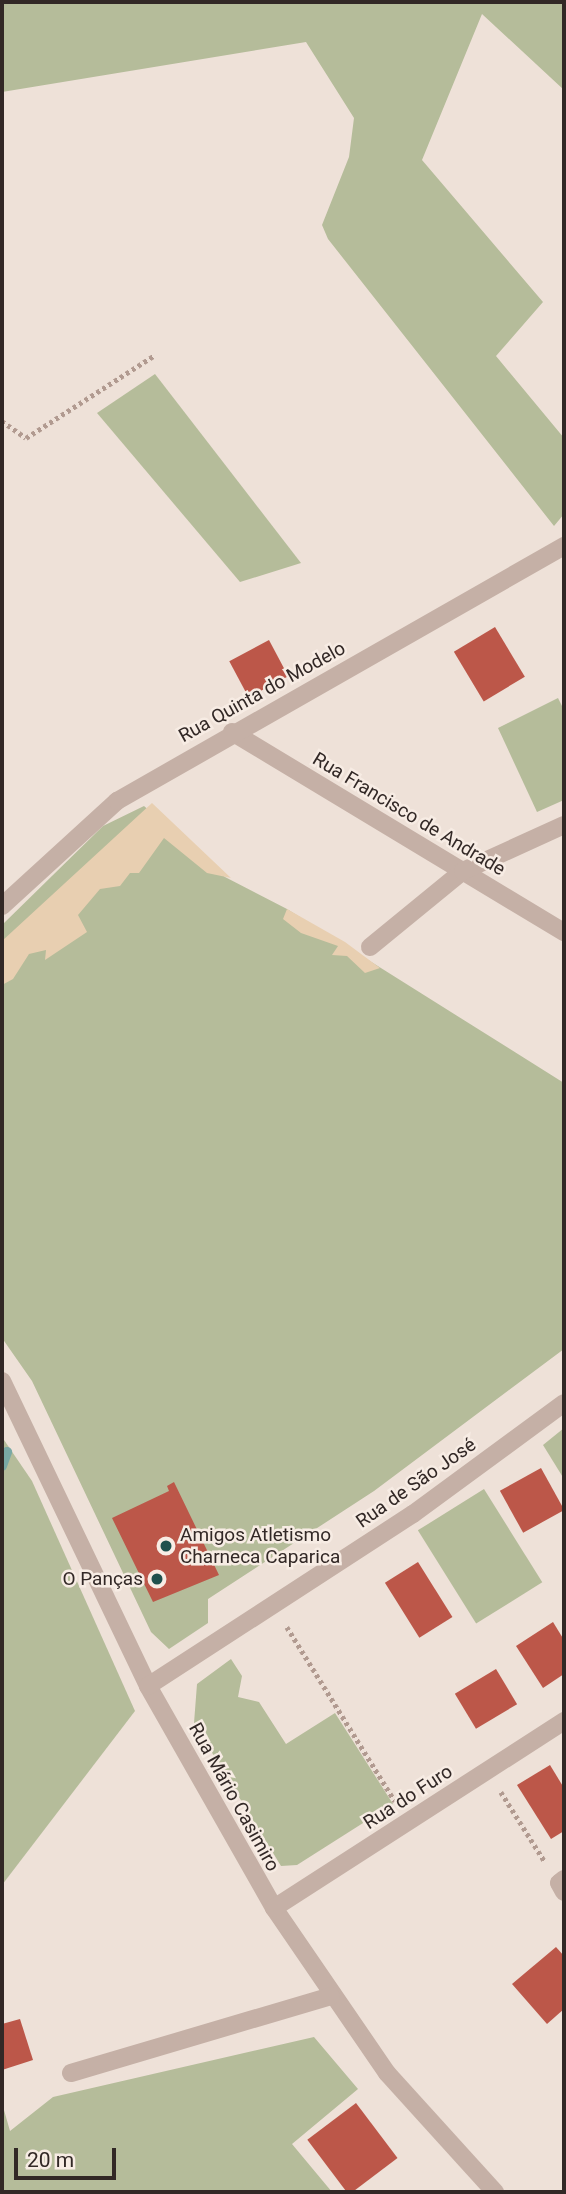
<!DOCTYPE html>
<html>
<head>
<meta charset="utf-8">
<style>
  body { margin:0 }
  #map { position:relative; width:566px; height:2194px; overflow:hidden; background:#eee1d8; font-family:Roboto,sans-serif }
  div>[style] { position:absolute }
  .green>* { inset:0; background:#b5bc9a; transform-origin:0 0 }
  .sand>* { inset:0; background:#e8cfb1 }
  .stream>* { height:10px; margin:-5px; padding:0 5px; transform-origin:5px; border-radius:5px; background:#7aa9a5 }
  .building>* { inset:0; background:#bc5749; transform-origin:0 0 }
  .path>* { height:4.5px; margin-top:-2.25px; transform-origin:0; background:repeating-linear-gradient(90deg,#b19a90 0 3.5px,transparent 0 7px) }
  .minor>* { height:18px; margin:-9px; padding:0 9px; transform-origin:9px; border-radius:9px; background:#c5b0a6 }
  .dots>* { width:19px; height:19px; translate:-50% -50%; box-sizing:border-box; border:4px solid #f7ece4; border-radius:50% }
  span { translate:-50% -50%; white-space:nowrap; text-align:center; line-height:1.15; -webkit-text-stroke:5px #f7ece4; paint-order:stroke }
  .street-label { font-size:19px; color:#322826 }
  .poi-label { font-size:19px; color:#322826 }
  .left { translate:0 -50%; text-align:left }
  .right { translate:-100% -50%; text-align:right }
  .frame { position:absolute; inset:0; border:4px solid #322826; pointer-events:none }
  .scale { position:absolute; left:14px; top:2148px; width:102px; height:32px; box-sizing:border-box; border:4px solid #322826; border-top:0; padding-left:9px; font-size:21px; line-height:24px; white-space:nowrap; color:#322826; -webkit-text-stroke:5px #f7ece4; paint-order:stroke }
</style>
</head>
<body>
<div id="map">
  <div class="green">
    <i style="clip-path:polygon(2px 2px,564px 2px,564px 90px,482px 14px,422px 160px,543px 302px,496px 356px,564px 438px,564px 514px,554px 526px,328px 239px,322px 225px,349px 157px,354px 118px,306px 42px,2px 92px)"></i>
    <i style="clip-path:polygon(155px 374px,301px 563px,240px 582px,97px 413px)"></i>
    <i style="clip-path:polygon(558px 698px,564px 710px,564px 800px,537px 812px,498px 728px)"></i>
    <i style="clip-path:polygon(144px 806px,225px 877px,287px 909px,564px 1083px,564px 1349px,374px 1491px,208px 1599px,208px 1623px,169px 1649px,151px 1632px,32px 1381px,2px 1338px,2px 925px,103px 826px)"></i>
    <i style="clip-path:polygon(564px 1428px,564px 1479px,543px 1445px)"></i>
    <i style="clip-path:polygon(2px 1437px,32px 1481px,135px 1711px,2px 1885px)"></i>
    <i style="left:484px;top:1489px;width:110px;height:78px;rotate:58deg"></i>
    <i style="clip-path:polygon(231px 1659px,242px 1676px,238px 1697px,259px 1702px,286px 1744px,335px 1713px,393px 1804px,297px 1865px,281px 1866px,194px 1723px,197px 1684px)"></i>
    <i style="clip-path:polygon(314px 2037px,358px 2089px,292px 2144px,332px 2192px,2px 2192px,2px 2103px,10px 2131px,53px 2097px)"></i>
  </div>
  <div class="sand">
    <i style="clip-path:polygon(152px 803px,231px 878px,207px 873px,164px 838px,139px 873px,130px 873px,120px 886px,100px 889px,78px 915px,87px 932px,45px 960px,46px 950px,29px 954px,13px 979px,2px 985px,2px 941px)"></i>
    <i style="clip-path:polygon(287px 909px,345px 942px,380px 968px,365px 973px,347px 956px,332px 955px,338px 946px,301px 933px,283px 919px)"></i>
  </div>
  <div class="stream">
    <i style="left:2px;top:1466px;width:15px;rotate:-70deg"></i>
  </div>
  <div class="building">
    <i style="left:495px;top:627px;width:58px;height:48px;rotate:59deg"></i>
    <i style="left:269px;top:640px;width:41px;height:45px;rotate:62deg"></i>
    <i style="left:541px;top:1468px;width:48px;height:47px;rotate:61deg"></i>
    <i style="clip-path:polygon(174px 1482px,219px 1575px,153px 1602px,112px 1518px,169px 1491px,167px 1486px)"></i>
    <i style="left:418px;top:1562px;width:65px;height:39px;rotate:58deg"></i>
    <i style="clip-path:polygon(553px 1622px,564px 1640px,564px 1674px,543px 1688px,516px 1646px)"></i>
    <i style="left:496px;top:1669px;width:41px;height:48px;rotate:59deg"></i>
    <i style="clip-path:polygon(550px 1765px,564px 1788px,564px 1831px,551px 1839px,517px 1785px)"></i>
    <i style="clip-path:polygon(556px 1947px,564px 1956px,564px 2009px,547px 2024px,512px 1984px)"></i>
    <i style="clip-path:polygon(20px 2019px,33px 2060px,2px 2070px,2px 2024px)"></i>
    <i style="left:356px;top:2103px;width:69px;height:61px;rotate:53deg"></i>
  </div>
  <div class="path">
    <i style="left:2px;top:421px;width:29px;rotate:35deg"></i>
    <i style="left:26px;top:438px;width:153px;rotate:-32.8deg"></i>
    <i style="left:287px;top:1627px;width:205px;rotate:58.2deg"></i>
    <i style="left:501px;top:1792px;width:83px;rotate:57.8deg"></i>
  </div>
  <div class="minor">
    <i style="left:232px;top:732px;width:388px;rotate:31.1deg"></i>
    <i style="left:2px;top:906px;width:156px;rotate:-42.4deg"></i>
    <i style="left:117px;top:801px;width:515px;rotate:-29.7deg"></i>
    <i style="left:370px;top:947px;width:120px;rotate:-39.3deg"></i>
    <i style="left:463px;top:871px;width:111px;rotate:-24.5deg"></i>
    <i style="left:2px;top:1381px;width:338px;rotate:64.4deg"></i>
    <i style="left:148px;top:1686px;width:255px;rotate:60.4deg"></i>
    <i style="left:274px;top:1908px;width:200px;rotate:55.6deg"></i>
    <i style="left:387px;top:2073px;width:161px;rotate:47.8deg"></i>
    <i style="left:148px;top:1686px;width:316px;rotate:-33deg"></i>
    <i style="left:413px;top:1514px;width:187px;rotate:-36.3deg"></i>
    <i style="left:564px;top:1879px;width:6px;rotate:141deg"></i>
    <i style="left:559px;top:1883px;width:10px;rotate:61deg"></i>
    <i style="left:274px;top:1908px;width:345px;rotate:-32.8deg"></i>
    <i style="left:71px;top:2073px;width:271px;rotate:-16.5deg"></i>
  </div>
  <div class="dots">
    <i style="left:166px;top:1546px;background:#1f504d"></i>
    <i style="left:157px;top:1579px;background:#1f504d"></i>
  </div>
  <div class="street-label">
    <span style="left:262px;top:692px;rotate:-29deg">Rua Quinta do Modelo</span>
    <span style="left:409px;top:814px;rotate:31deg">Rua Francisco de Andrade</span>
    <span style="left:416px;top:1483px;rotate:-35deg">Rua de São José</span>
    <span style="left:234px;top:1797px;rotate:61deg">Rua Mário Casimiro</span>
    <span style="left:408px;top:1797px;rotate:-33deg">Rua do Furo</span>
  </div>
  <div class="poi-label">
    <span class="left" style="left:180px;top:1546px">Amigos Atletismo<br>Charneca Caparica</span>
    <span class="right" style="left:143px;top:1579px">O Panças</span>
  </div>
  <div class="frame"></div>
  <div class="scale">20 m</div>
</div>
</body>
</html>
